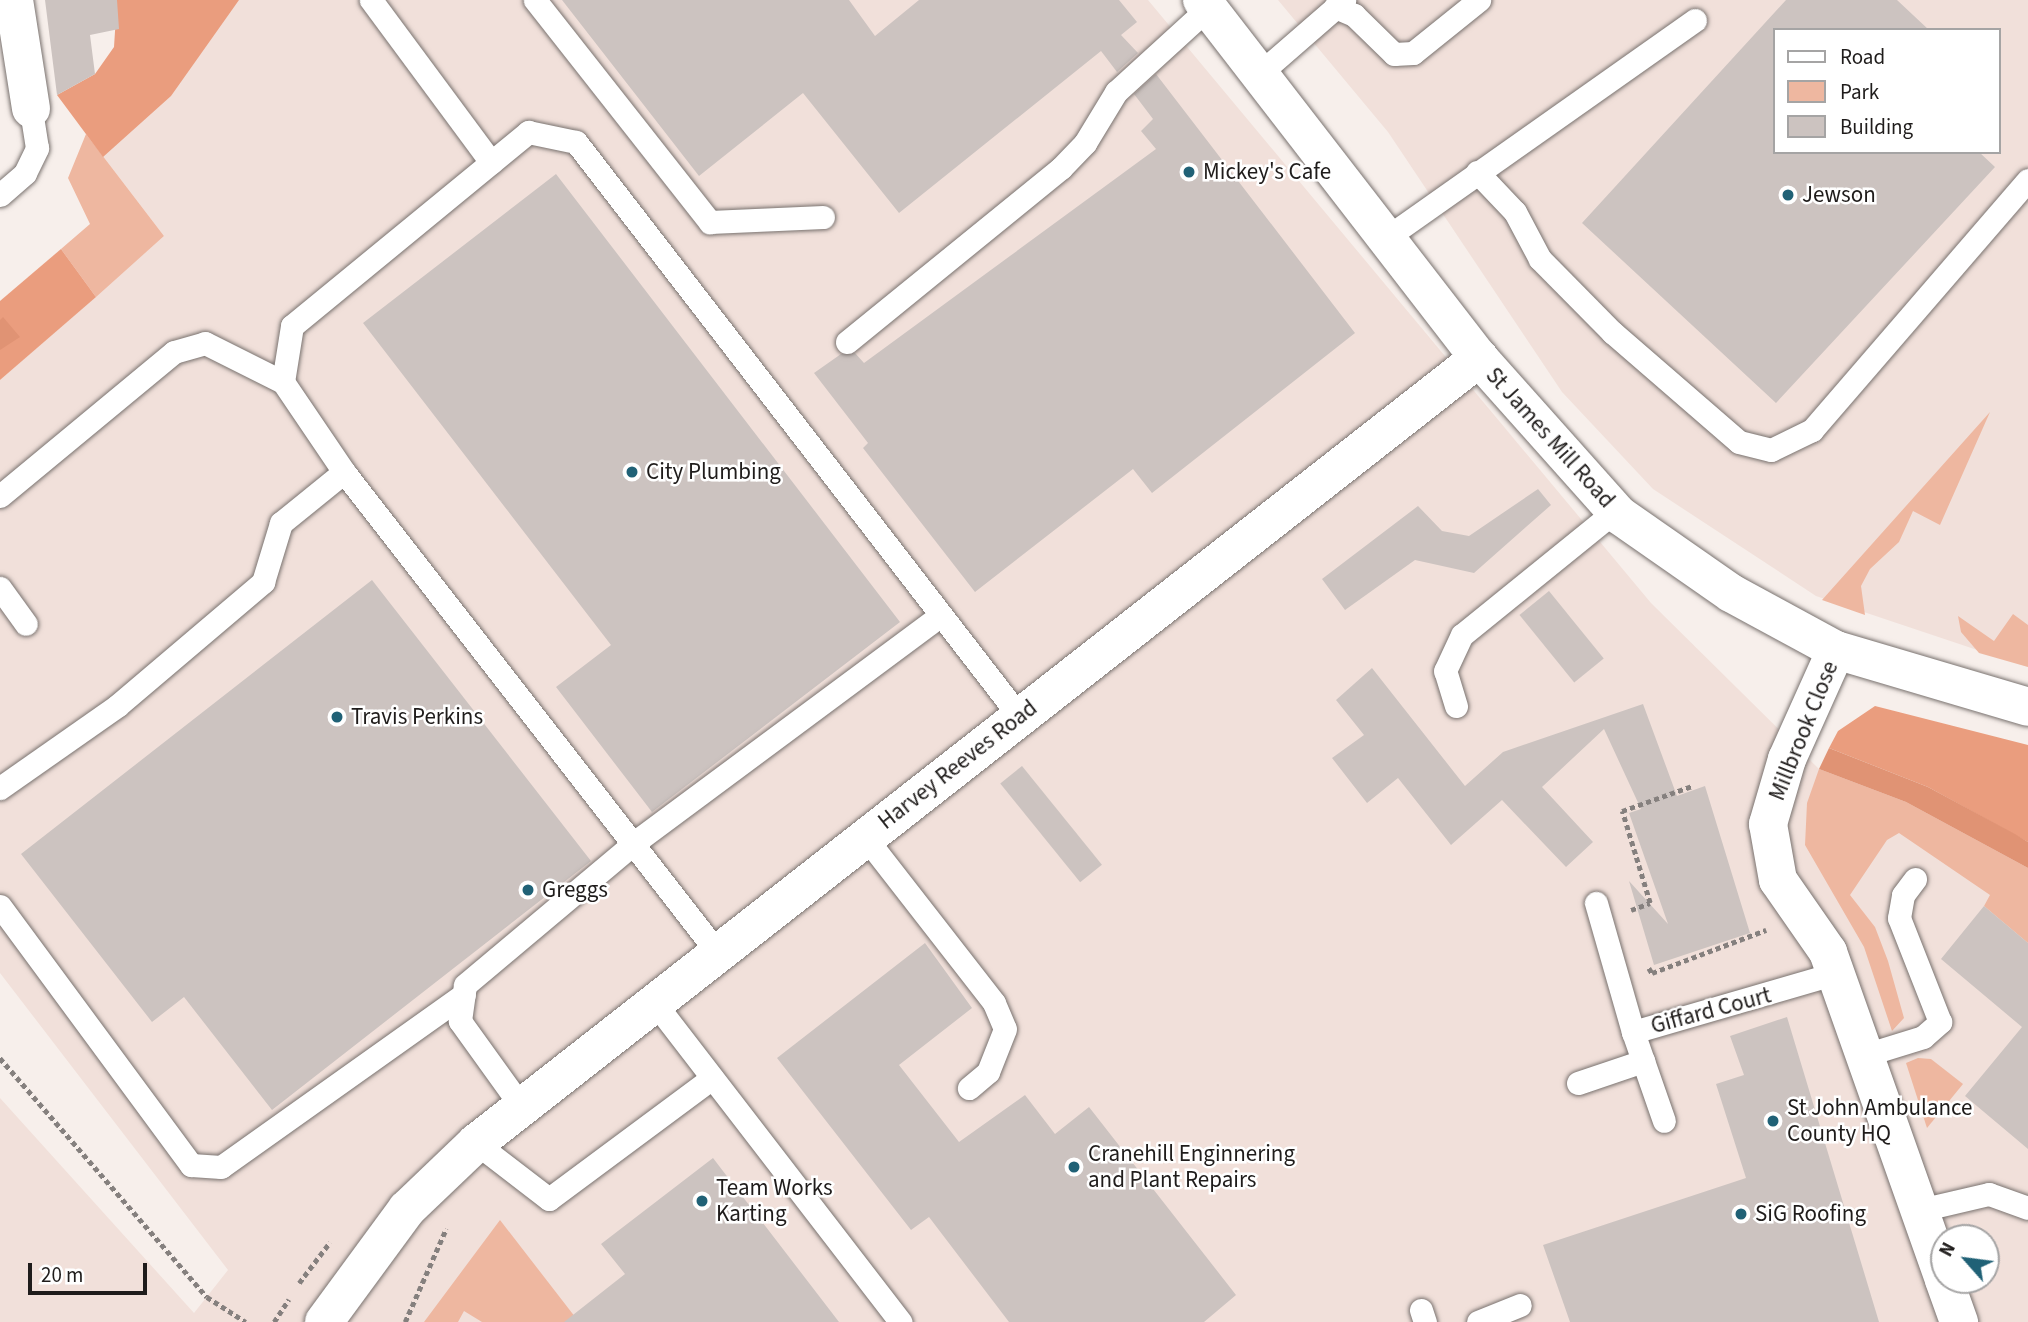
<!DOCTYPE html>
<html>
<head>
<meta charset="utf-8">
<style>
  body { margin:0 }
  #map { position:relative; width:2028px; height:1322px; overflow:hidden; background:#f7efeb; font-family:"Source Sans 3",sans-serif }
  div>[style] { position:absolute }
  .built>* { inset:0; background:#f1e0da }
  .green>* { inset:0; background:#eeb7a0 }
  .forest>* { inset:0; background:#ea9d7e }
  .water>* { inset:0; background:#e09374 }
  .building>* { inset:0; background:#ccc3c0; transform-origin:0 0 }
  .path>* { height:4.5px; margin-top:-2.25px; transform-origin:0; background:repeating-linear-gradient(90deg,#85807e 0 5px,transparent 0 8.5px) }
  .roads { filter:drop-shadow(0 0 2px #79726f) drop-shadow(0 0 2px #79726f) }
  .lane>* { height:23px; margin:-11.5px; padding:0 11.5px; transform-origin:11.5px; border-radius:11.5px; background:#fff }
  .street>* { height:38px; margin:-19px; padding:0 19px; transform-origin:19px; border-radius:19px; background:#fff }
  .dots>* { width:19px; height:19px; translate:-50% -50%; box-sizing:border-box; border:4px solid #fff; border-radius:50% }
  span { translate:-50% -50%; white-space:nowrap; text-align:center; line-height:1.15; -webkit-text-stroke:5px #fff; paint-order:stroke }
  .poi-label { font-size:23px; color:#1f1c1b }
  .left { translate:0 -50%; text-align:left }
  .street-label { font-size:23px; color:#1f1c1b }
  .legend { position:absolute; left:1773px; top:28px; width:228px; height:126px; box-sizing:border-box; background:#fff; border:2px solid #a5a4a4; margin:0; padding:9px 12px; list-style:none; font-size:21px; color:#1f1c1b }
  .legend li { display:flex; align-items:center; gap:14px; height:35px }
  .legend b { width:35px; border:2px solid #a5a4a4 }
  .north { position:absolute; left:1930px; top:1224px; width:70px; height:70px; box-sizing:border-box; background:#fff; border:2px solid #a5a4a4; border-radius:50%; rotate:298deg; font-size:19px; font-weight:700; line-height:28px; text-align:center; color:#1f1c1b }
  .north::after { content:''; display:block; margin:auto; width:24px; height:32px; background:#206176; clip-path:polygon(50% 0,100% 100%,50% 72%,0 100%) }
  .scale { position:absolute; left:28px; top:1263px; width:119px; height:32px; box-sizing:border-box; border:4px solid #1f1c1b; border-top:0; padding-left:9px; font-size:21px; line-height:24px; white-space:nowrap; color:#1f1c1b; -webkit-text-stroke:5px #fff; paint-order:stroke }
</style>
</head>
<body>
<div id="map">
  <div class="built">
    <i style="clip-path:polygon(evenodd,218px 0,1148px 0,1651px 603px,1819px 769px,1906px 802px,2028px 868px,2028px 1322px,0 1322px,0 1098px,194px 1313px,228px 1270px,0 973px,0 380px,164px 236px,99px 151px,218px 0,1944px 1238px,1986px 1238px,1986px 1280px,1944px 1280px,1944px 1238px)"></i>
    <i style="clip-path:polygon(evenodd,1278px 0,2028px 0,2028px 667px,1816px 596px,1653px 489px,1562px 392px,1388px 132px,1278px 0,1774px 30px,1998px 30px,1998px 152px,1774px 152px,1774px 30px)"></i>
  </div>
  <div class="green">
    <i style="clip-path:polygon(86px 134px,164px 236px,96px 297px,61px 249px,90px 224px,68px 178px)"></i>
    <i style="clip-path:polygon(1990px 412px,1940px 525px,1913px 511px,1899px 542px,1870px 569px,1861px 586px,1865px 615px,1822px 600px)"></i>
    <i style="clip-path:polygon(2013px 614px,2028px 625px,2028px 667px,1979px 653px,1961px 632px,1958px 616px,1994px 641px)"></i>
    <i style="clip-path:polygon(1819px 769px,1906px 802px,2028px 868px,2028px 943px,1984px 906px,1990px 895px,1899px 833px,1887px 840px,1850px 895px,1875px 927px,1888px 961px,1904px 1018px,1892px 1031px,1864px 947px,1805px 845px,1807px 803px)"></i>
    <i style="clip-path:polygon(1918px 1058px,1931px 1059px,1963px 1084px,1927px 1128px,1906px 1063px)"></i>
    <i style="clip-path:polygon(500px 1220px,579px 1322px,482px 1322px,464px 1311px,458px 1322px,424px 1322px)"></i>
  </div>
  <div class="forest">
    <i style="clip-path:polygon(117px 0,239px 0,171px 96px,103px 157px,57px 95px,95px 74px,114px 47px)"></i>
    <i style="clip-path:polygon(61px 249px,96px 297px,0 380px,0 301px)"></i>
    <i style="clip-path:polygon(1875px 706px,2028px 745px,2028px 842px,1928px 787px,1829px 748px,1838px 731px)"></i>
  </div>
  <div class="water">
    <i style="clip-path:polygon(3px 317px,20px 337px,0 350px,0 320px)"></i>
    <i style="clip-path:polygon(1829px 748px,1928px 787px,2015px 834px,2028px 842px,2028px 868px,1906px 802px,1819px 769px)"></i>
  </div>
  <div class="building">
    <i style="clip-path:polygon(45px 0,117px 0,119px 29px,90px 35px,95px 74px,57px 95px)"></i>
    <i style="clip-path:polygon(562px 0,849px 0,875px 36px,919px 0,1119px 0,1137px 22px,1121px 35px,1138px 53px,1117px 72px,1101px 51px,899px 213px,803px 93px,699px 176px)"></i>
    <i style="clip-path:polygon(1786px 0,1897px 0,1929px 30px,1774px 30px,1774px 152px,1979px 152px,1995px 167px,1776px 403px,1582px 223px)"></i>
    <i style="clip-path:polygon(1156px 74px,1355px 333px,1152px 493px,1133px 469px,975px 592px,863px 448px,868px 443px,814px 373px,841px 354px,855px 353px,864px 363px,1156px 149px,1141px 131px,1153px 119px,1134px 94px)"></i>
    <i style="clip-path:polygon(556px 174px,900px 622px,652px 812px,556px 687px,611px 645px,363px 323px)"></i>
    <i style="clip-path:polygon(1538px 489px,1551px 505px,1474px 573px,1415px 560px,1345px 610px,1322px 579px,1418px 506px,1442px 531px,1469px 536px)"></i>
    <i style="clip-path:polygon(372px 580px,591px 861px,272px 1110px,184px 997px,152px 1022px,21px 854px)"></i>
    <i style="left:1549px;top:591px;width:87px;height:38px;rotate:51deg"></i>
    <i style="clip-path:polygon(1372px 668px,1465px 786px,1503px 752px,1643px 704px,1677px 796px,1705px 786px,1750px 933px,1654px 965px,1629px 881px,1668px 924px,1629px 813px,1641px 809px,1604px 729px,1542px 787px,1593px 842px,1566px 867px,1502px 800px,1451px 845px,1398px 778px,1367px 803px,1332px 758px,1364px 735px,1336px 700px)"></i>
    <i style="left:1022px;top:766px;width:127px;height:28px;rotate:51deg"></i>
    <i style="clip-path:polygon(1984px 906px,2028px 943px,2028px 1149px,1965px 1096px,2022px 1027px,1941px 959px)"></i>
    <i style="clip-path:polygon(925px 943px,972px 1008px,899px 1065px,959px 1142px,1025px 1095px,1055px 1134px,1089px 1107px,1236px 1295px,1204px 1322px,1009px 1322px,929px 1217px,911px 1230px,777px 1058px)"></i>
    <i style="clip-path:polygon(1787px 1017px,1879px 1322px,1570px 1322px,1543px 1245px,1746px 1178px,1716px 1084px,1744px 1075px,1730px 1036px)"></i>
    <i style="clip-path:polygon(713px 1158px,839px 1322px,564px 1322px,625px 1274px,601px 1244px)"></i>
  </div>
  <div class="path">
    <i style="left:1631px;top:910px;width:20px;rotate:-20deg"></i>
    <i style="left:1650px;top:903px;width:96px;rotate:-106.9deg"></i>
    <i style="left:1622px;top:811px;width:74px;rotate:-19.7deg"></i>
    <i style="left:1649px;top:968px;width:6px;rotate:59deg"></i>
    <i style="left:1652px;top:973px;width:122px;rotate:-20.7deg"></i>
    <i style="left:0;top:1058px;width:316px;rotate:49.1deg"></i>
    <i style="left:207px;top:1297px;width:46px;rotate:32.7deg"></i>
    <i style="left:299px;top:1283px;width:51px;rotate:-52.9deg"></i>
    <i style="left:274px;top:1322px;width:27px;rotate:-57deg"></i>
    <i style="left:405px;top:1322px;width:102px;rotate:-66.2deg"></i>
  </div>
  <div class="roads">
    <div class="lane">
      <i style="left:371px;top:0;width:202px;rotate:53.5deg"></i>
      <i style="left:535px;top:0;width:283px;rotate:51.8deg"></i>
      <i style="left:710px;top:222px;width:113px;rotate:-2.5deg"></i>
      <i style="left:1335px;top:7px;width:21px;rotate:23deg"></i>
      <i style="left:1354px;top:15px;width:56px;rotate:44.3deg"></i>
      <i style="left:1394px;top:54px;width:19px;rotate:-3deg"></i>
      <i style="left:1413px;top:53px;width:85px;rotate:-38.8deg"></i>
      <i style="left:1259px;top:74px;width:113px;rotate:-41deg"></i>
      <i style="left:1477px;top:172px;width:55px;rotate:46.5deg"></i>
      <i style="left:1515px;top:212px;width:53px;rotate:62deg"></i>
      <i style="left:1540px;top:259px;width:103px;rotate:45.4deg"></i>
      <i style="left:1612px;top:332px;width:168px;rotate:40.9deg"></i>
      <i style="left:1739px;top:442px;width:33px;rotate:14deg"></i>
      <i style="left:1771px;top:450px;width:46px;rotate:-26deg"></i>
      <i style="left:1812px;top:430px;width:330px;rotate:-49.2deg"></i>
      <i style="left:0;top:195px;width:33px;rotate:-41deg"></i>
      <i style="left:25px;top:173px;width:28px;rotate:-64deg"></i>
      <i style="left:37px;top:148px;width:39px;rotate:-99deg"></i>
      <i style="left:1386px;top:238px;width:378px;rotate:-35.2deg"></i>
      <i style="left:847px;top:342px;width:276px;rotate:-39.1deg"></i>
      <i style="left:1061px;top:168px;width:35px;rotate:-46deg"></i>
      <i style="left:1085px;top:143px;width:60px;rotate:-58.7deg"></i>
      <i style="left:1116px;top:92px;width:125px;rotate:-42.4deg"></i>
      <i style="left:0;top:496px;width:226px;rotate:-39.6deg"></i>
      <i style="left:174px;top:352px;width:32px;rotate:-16deg"></i>
      <i style="left:205px;top:343px;width:87px;rotate:26.6deg"></i>
      <i style="left:0;top:588px;width:44px;rotate:54.2deg"></i>
      <i style="left:1456px;top:706px;width:37px;rotate:-107deg"></i>
      <i style="left:1445px;top:671px;width:40px;rotate:-65deg"></i>
      <i style="left:1462px;top:635px;width:197px;rotate:-39deg"></i>
      <i style="left:0;top:788px;width:143px;rotate:-35deg"></i>
      <i style="left:117px;top:706px;width:192px;rotate:-40.3deg"></i>
      <i style="left:263px;top:582px;width:62px;rotate:-73deg"></i>
      <i style="left:281px;top:523px;width:81px;rotate:-39deg"></i>
      <i style="left:865px;top:837px;width:210px;rotate:52.1deg"></i>
      <i style="left:994px;top:1003px;width:28px;rotate:67deg"></i>
      <i style="left:1005px;top:1029px;width:46px;rotate:111.6deg"></i>
      <i style="left:988px;top:1072px;width:25px;rotate:140deg"></i>
      <i style="left:1596px;top:903px;width:134px;rotate:74deg"></i>
      <i style="left:1633px;top:1032px;width:211px;rotate:-16.2deg"></i>
      <i style="left:0;top:906px;width:322px;rotate:53.6deg"></i>
      <i style="left:191px;top:1165px;width:30px;rotate:4deg"></i>
      <i style="left:221px;top:1167px;width:298px;rotate:-35.4deg"></i>
      <i style="left:717px;top:952px;width:608px;rotate:-127.85deg"></i>
      <i style="left:344px;top:472px;width:109px;rotate:-124.1deg"></i>
      <i style="left:283px;top:382px;width:57px;rotate:-80.9deg"></i>
      <i style="left:292px;top:326px;width:306px;rotate:-39.4deg"></i>
      <i style="left:528px;top:132px;width:49px;rotate:11.8deg"></i>
      <i style="left:576px;top:142px;width:726px;rotate:52.33deg"></i>
      <i style="left:654px;top:1002px;width:404px;rotate:52.4deg"></i>
      <i style="left:1633px;top:1032px;width:94px;rotate:70.8deg"></i>
      <i style="left:1865px;top:1055px;width:61px;rotate:-17.2deg"></i>
      <i style="left:1923px;top:1037px;width:23px;rotate:-41deg"></i>
      <i style="left:1940px;top:1022px;width:112px;rotate:-111.5deg"></i>
      <i style="left:1899px;top:918px;width:23px;rotate:-80deg"></i>
      <i style="left:1903px;top:895px;width:20px;rotate:-53deg"></i>
      <i style="left:1578px;top:1083px;width:69px;rotate:-18.7deg"></i>
      <i style="left:521px;top:1106px;width:105px;rotate:-125.7deg"></i>
      <i style="left:460px;top:1021px;width:36px;rotate:-82deg"></i>
      <i style="left:465px;top:985px;width:221px;rotate:-40deg"></i>
      <i style="left:634px;top:843px;width:382px;rotate:-36.6deg"></i>
      <i style="left:476px;top:1143px;width:92px;rotate:37.5deg"></i>
      <i style="left:549px;top:1199px;width:203px;rotate:-36.6deg"></i>
      <i style="left:1920px;top:1210px;width:71px;rotate:-13.1deg"></i>
      <i style="left:1989px;top:1194px;width:41px;rotate:19.7deg"></i>
      <i style="left:1421px;top:1310px;width:13px;rotate:72deg"></i>
      <i style="left:1478px;top:1322px;width:45px;rotate:-22deg"></i>
    </div>
    <div class="street">
      <i style="left:14px;top:0;width:110px;rotate:81.1deg"></i>
      <i style="left:1202px;top:0;width:453px;rotate:52.3deg"></i>
      <i style="left:1479px;top:358px;width:210px;rotate:48.3deg"></i>
      <i style="left:1619px;top:515px;width:136px;rotate:34.9deg"></i>
      <i style="left:1731px;top:593px;width:119px;rotate:28.5deg"></i>
      <i style="left:1836px;top:650px;width:200px;rotate:16.5deg"></i>
      <i style="left:1836px;top:650px;width:120px;rotate:114.2deg"></i>
      <i style="left:1787px;top:759px;width:68px;rotate:106.3deg"></i>
      <i style="left:1768px;top:824px;width:57px;rotate:79.9deg"></i>
      <i style="left:1778px;top:880px;width:88px;rotate:55.2deg"></i>
      <i style="left:1828px;top:952px;width:347px;rotate:70.5deg"></i>
      <i style="left:1944px;top:1280px;width:45px;rotate:70.3deg"></i>
      <i style="left:324px;top:1322px;width:140px;rotate:-53.7deg"></i>
      <i style="left:407px;top:1209px;width:95px;rotate:-43.7deg"></i>
      <i style="left:476px;top:1143px;width:1274px;rotate:-38.05deg"></i>
    </div>
  </div>
  <div class="dots">
    <i style="left:1189px;top:172px;background:#206176"></i>
    <i style="left:1788px;top:195px;background:#206176"></i>
    <i style="left:632px;top:472px;background:#206176"></i>
    <i style="left:337px;top:717px;background:#206176"></i>
    <i style="left:528px;top:890px;background:#206176"></i>
    <i style="left:1773px;top:1121px;background:#206176"></i>
    <i style="left:1074px;top:1167px;background:#206176"></i>
    <i style="left:702px;top:1201px;background:#206176"></i>
    <i style="left:1741px;top:1214px;background:#206176"></i>
  </div>
  <div class="poi-label">
    <span class="left" style="left:1203px;top:172px">Mickey's Cafe</span>
    <span class="left" style="left:1802px;top:195px">Jewson</span>
    <span class="left" style="left:646px;top:472px">City Plumbing</span>
    <span class="left" style="left:351px;top:717px">Travis Perkins</span>
    <span class="left" style="left:542px;top:890px">Greggs</span>
    <span class="left" style="left:1787px;top:1121px">St John Ambulance<br>County HQ</span>
    <span class="left" style="left:1088px;top:1167px">Cranehill Enginnering<br>and Plant Repairs</span>
    <span class="left" style="left:716px;top:1201px">Team Works<br>Karting</span>
    <span class="left" style="left:1755px;top:1214px">SiG Roofing</span>
  </div>
  <div class="street-label">
    <span style="left:1550px;top:438px;rotate:48deg">St James Mill Road</span>
    <span style="left:1804px;top:731px;rotate:-68deg">Millbrook Close</span>
    <span style="left:958px;top:765px;rotate:-38deg">Harvey Reeves Road</span>
    <span style="left:1711px;top:1011px;rotate:-15deg">Giffard Court</span>
  </div>
  <ul class="legend">
  <li><b style="height:9px;background:#fff"></b>Road</li>
  <li><b style="height:19px;background:#eeb7a0"></b>Park</li>
  <li><b style="height:19px;background:#ccc3c0"></b>Building</li>
  </ul>
  <div class="north">N</div>
  <div class="scale">20 m</div>
</div>
</body>
</html>
